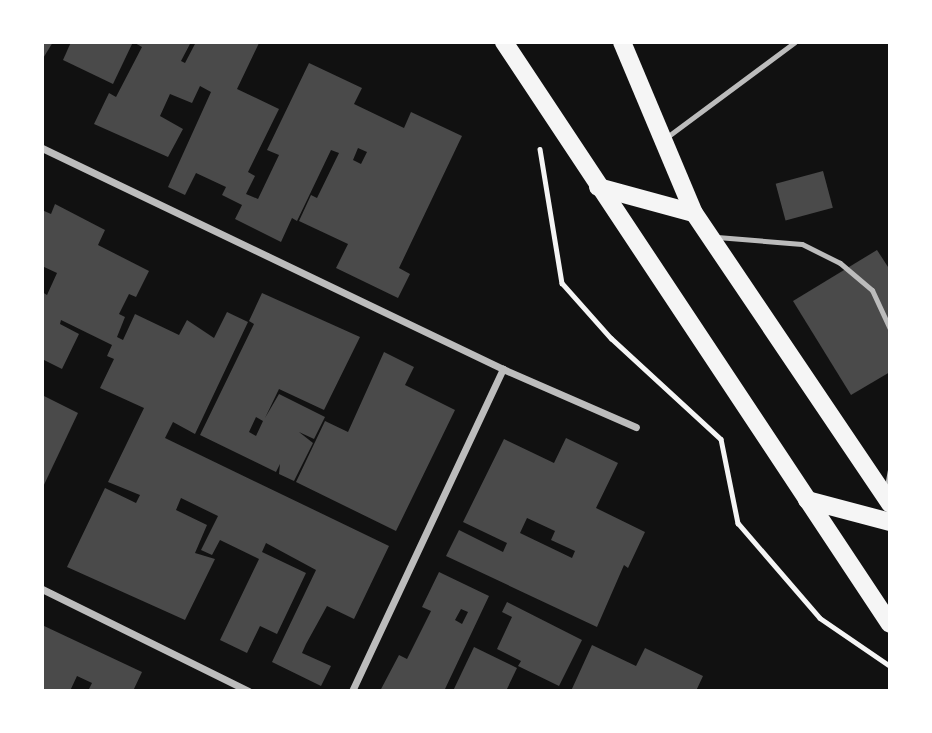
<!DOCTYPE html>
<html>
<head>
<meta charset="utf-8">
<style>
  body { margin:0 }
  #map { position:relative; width:932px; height:733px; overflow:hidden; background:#111; font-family:Manrope,sans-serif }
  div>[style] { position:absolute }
  .building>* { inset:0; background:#4a4a4a; transform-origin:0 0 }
  .path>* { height:4.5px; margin:-2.25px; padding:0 2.25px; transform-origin:2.25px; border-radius:2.25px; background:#f5f5f5 }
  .service>* { height:5px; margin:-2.5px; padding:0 2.5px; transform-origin:2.5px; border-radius:2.5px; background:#bcbcbc }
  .minor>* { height:7px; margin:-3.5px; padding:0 3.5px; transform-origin:3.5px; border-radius:3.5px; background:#bcbcbc }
  .primary>* { height:18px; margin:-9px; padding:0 9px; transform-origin:9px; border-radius:9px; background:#f5f5f5 }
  span { translate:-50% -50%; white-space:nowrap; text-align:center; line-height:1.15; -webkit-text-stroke:7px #fff; paint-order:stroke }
  .frame { position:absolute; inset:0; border:44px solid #fff; pointer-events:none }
</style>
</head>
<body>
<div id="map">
  <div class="building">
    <i style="clip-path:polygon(42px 42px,53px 42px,42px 60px)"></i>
    <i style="clip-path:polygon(71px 42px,133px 42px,113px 84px,63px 60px)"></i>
    <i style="clip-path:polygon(evenodd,133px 42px,191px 42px,181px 61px,185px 63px,196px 42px,259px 43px,237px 89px,279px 109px,248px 172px,255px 176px,246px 194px,258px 199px,279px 155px,267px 150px,309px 63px,362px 88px,354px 104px,404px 128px,411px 112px,462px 136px,399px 268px,410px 274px,398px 298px,336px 268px,348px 244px,299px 221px,311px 195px,317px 198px,339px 153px,331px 150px,297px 221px,292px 218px,281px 242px,235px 219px,242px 205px,222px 195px,226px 187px,196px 173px,185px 195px,168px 187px,211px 92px,200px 86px,192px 103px,170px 94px,160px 116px,183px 129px,168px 157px,94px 124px,109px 93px,116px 97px,142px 47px,133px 42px,358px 148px,367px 152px,361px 164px,353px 160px,358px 148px)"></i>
    <i style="left:823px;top:171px;width:38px;height:49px;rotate:75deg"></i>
    <i style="clip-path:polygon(55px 204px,105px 230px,98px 245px,149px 271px,136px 297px,129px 294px,119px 314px,125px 317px,117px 337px,123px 340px,135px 314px,179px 335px,187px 320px,214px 338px,227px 312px,248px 322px,195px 434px,173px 422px,165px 438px,389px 546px,354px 619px,327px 606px,306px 644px,302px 653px,331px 666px,321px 686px,272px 662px,316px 570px,266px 543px,262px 552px,306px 573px,277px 634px,260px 626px,247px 653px,220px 640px,259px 559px,220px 540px,212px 555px,201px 550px,218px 516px,181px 498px,176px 510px,207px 525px,195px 553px,215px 559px,185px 620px,67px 567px,105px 488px,136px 503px,140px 495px,108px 482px,144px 408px,100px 388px,114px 359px,107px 356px,112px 345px,61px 320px,60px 324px,79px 334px,62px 369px,42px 359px,42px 292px,47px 295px,57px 273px,42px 266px,42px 210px,51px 214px)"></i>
    <i style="clip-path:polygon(877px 250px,890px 270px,890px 372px,851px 395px,793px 301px)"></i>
    <i style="clip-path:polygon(evenodd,262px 293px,360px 337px,324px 410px,279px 389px,265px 418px,279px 394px,325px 417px,314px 439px,299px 432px,313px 443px,294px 481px,279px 474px,280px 464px,276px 472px,200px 435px,254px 324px,249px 321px,262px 293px,256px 417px,263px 421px,256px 436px,249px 432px,256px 417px)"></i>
    <i style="clip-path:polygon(384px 352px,414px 367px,405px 385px,455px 410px,396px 531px,296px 482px,325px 421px,348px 432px)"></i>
    <i style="clip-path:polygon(42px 395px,78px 413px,42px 489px)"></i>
    <i style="clip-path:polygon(evenodd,566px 438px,618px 463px,596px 508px,645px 532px,628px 568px,624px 565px,597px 627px,446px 556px,459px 530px,503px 552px,507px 543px,463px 522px,504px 439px,554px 463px,566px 438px,527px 518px,555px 531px,551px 540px,575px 551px,572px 558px,520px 533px,527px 518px)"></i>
    <i style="clip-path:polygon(evenodd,439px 572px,489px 596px,445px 689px,449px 691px,380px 691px,399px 655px,407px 659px,431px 611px,422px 607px,439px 572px,461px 609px,468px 612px,462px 624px,455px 620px,461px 609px)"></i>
    <i style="clip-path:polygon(507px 602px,582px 640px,559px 686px,518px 666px,521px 661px,497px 649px,512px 617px,502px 612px)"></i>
    <i style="clip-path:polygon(42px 625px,142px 672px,133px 691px,88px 691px,92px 683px,77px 676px,70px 691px,42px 691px)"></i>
    <i style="clip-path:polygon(592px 645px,636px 666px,645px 648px,703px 676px,696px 691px,571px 691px)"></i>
    <i style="clip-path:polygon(474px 647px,517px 668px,506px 691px,453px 691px)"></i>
  </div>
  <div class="path">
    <i style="left:540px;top:149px;width:136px;rotate:80.7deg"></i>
    <i style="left:562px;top:283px;width:74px;rotate:48.3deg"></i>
    <i style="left:611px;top:338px;width:149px;rotate:42.6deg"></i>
    <i style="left:721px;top:439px;width:86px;rotate:78.6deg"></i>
    <i style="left:738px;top:523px;width:125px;rotate:49.2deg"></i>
    <i style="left:820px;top:618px;width:85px;rotate:34.4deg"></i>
  </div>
  <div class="service">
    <i style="left:667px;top:137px;width:159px;rotate:-36.6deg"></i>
    <i style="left:717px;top:237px;width:85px;rotate:4.7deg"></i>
    <i style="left:802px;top:244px;width:42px;rotate:26.6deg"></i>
    <i style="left:840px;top:263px;width:42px;rotate:40.2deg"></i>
    <i style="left:872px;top:290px;width:43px;rotate:65.2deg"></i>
    <i style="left:886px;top:492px;width:22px;rotate:-80deg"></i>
  </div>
  <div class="minor">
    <i style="left:42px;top:148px;width:511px;rotate:25.61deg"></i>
    <i style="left:503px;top:369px;width:145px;rotate:23.6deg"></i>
    <i style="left:42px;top:589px;width:230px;rotate:26.3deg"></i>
    <i style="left:352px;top:691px;width:356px;rotate:-64.9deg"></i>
  </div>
  <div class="primary">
    <i style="left:504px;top:42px;width:698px;rotate:56.45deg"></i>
    <i style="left:622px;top:42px;width:186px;rotate:67.2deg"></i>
    <i style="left:694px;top:213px;width:351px;rotate:56deg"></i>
    <i style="left:598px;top:187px;width:99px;rotate:15.2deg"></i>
    <i style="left:807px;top:500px;width:86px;rotate:14.8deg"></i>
  </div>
  <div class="frame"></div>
</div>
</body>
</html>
